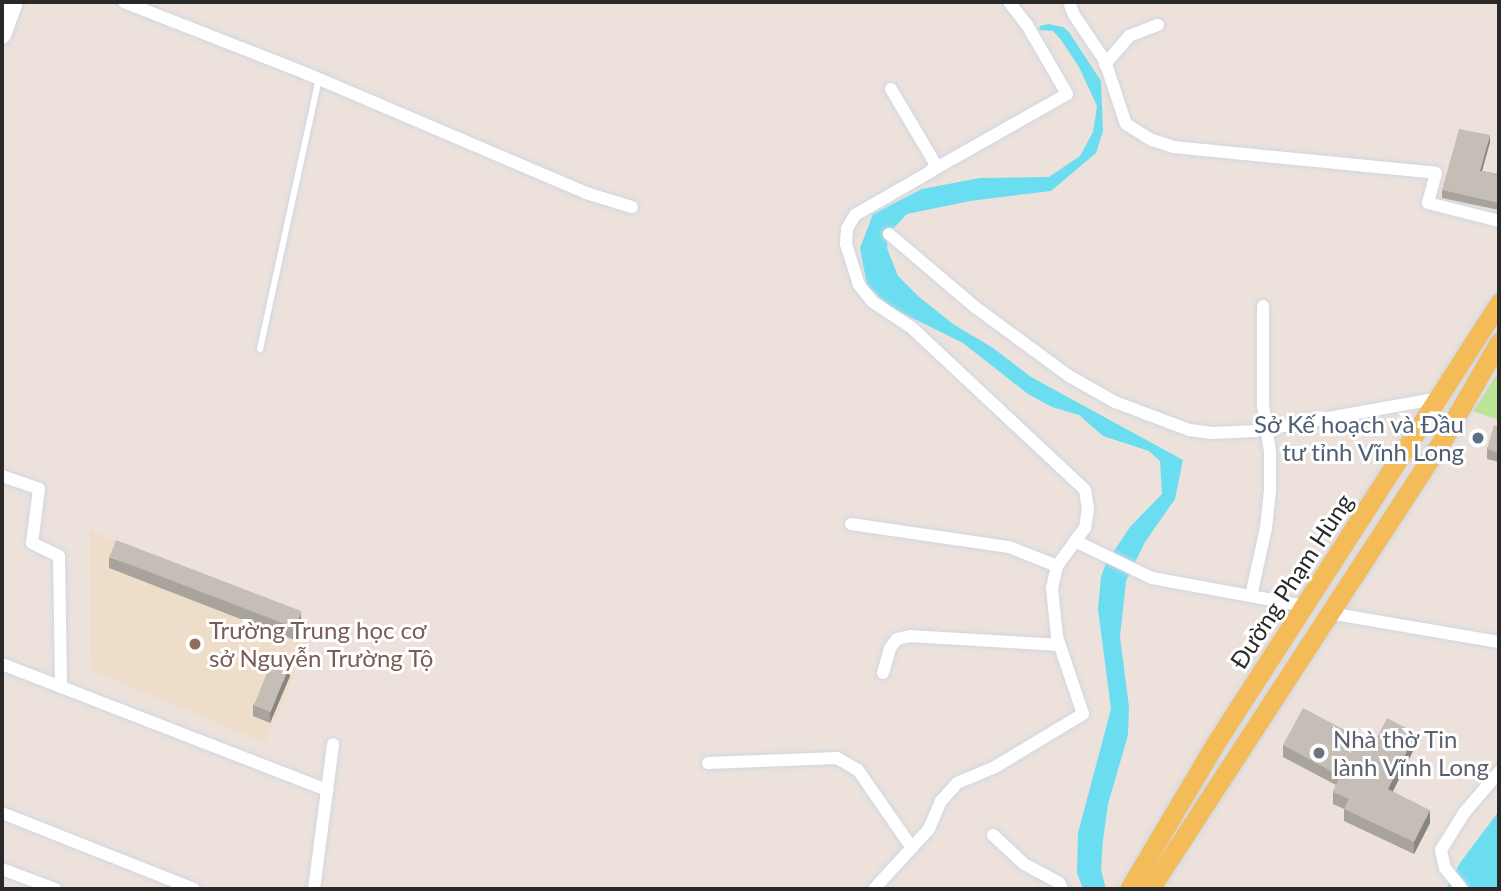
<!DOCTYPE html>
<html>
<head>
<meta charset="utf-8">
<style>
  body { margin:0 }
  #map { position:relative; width:1501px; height:891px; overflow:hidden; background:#ece2db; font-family:Lato,sans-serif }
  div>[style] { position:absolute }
  .education>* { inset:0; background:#eedec9 }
  .green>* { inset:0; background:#bae496 }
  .water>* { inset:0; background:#6bddf0 }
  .roads { filter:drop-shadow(0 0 2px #d0d6e3) drop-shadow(0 0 2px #d0d6e3) }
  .lane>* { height:6px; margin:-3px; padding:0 3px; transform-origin:3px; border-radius:3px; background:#fff }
  .street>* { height:12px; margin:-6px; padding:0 6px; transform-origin:6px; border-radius:6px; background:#fff }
  .secondary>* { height:18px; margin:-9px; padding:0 9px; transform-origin:9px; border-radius:9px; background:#fff }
  .primary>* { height:19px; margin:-9.5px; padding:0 9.5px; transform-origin:9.5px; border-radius:9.5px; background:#f3bc59 }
  .wall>* { inset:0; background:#a9a39d }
  .shaded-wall>* { inset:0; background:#89857f }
  .building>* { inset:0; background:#c4beb6; transform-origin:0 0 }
  .dots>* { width:19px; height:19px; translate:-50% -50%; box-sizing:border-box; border:4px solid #fff; border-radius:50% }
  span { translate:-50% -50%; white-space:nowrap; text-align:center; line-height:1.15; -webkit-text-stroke:6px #fff; paint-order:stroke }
  .service-label { font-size:24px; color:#4e5e75 }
  .right { translate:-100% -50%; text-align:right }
  .street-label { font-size:24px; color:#292929 }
  .education-label { font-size:24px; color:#785e54 }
  .left { translate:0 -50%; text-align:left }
  .worship-label { font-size:24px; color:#5b616d }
  .frame { position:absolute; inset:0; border:4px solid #292929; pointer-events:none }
</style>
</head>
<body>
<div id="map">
  <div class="education">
    <i style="clip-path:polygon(90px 530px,308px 622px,290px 666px,296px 669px,265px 743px,91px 670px)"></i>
  </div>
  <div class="green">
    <i style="clip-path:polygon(1499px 371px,1499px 420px,1473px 411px)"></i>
  </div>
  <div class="water">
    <i style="clip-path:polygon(1048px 24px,1063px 27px,1069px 32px,1101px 81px,1103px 131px,1096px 153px,1051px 191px,970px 201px,907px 214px,888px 234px,887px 248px,898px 276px,918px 296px,953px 324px,993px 348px,1031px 377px,1183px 460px,1175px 499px,1145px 542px,1126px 581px,1120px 637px,1129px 707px,1128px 735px,1108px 804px,1103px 840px,1101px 870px,1106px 889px,1083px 889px,1077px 873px,1078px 833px,1111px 709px,1098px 609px,1101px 577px,1106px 563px,1130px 527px,1162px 494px,1160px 461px,1149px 451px,1103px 436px,1079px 415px,1052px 407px,1028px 394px,963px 343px,892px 308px,867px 286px,860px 248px,873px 214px,922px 189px,980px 178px,1049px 177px,1080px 156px,1093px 132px,1097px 106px,1079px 67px,1061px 40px,1053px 31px,1039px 30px,1040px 26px)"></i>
    <i style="clip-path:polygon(1499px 811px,1499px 887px,1446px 889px,1460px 863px)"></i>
  </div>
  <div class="roads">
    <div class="lane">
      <i style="left:260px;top:349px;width:276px;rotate:-77.7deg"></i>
    </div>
    <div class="street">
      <i style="left:124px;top:2px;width:194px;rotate:21.4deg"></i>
      <i style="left:305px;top:73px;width:306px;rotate:23.1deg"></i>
      <i style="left:586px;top:193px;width:48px;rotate:16.9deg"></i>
      <i style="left:1069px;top:2px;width:14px;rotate:69deg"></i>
      <i style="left:1074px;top:15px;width:55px;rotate:56deg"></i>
      <i style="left:1105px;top:61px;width:66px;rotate:71.6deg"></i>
      <i style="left:1126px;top:124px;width:31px;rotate:32deg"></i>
      <i style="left:1152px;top:140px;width:22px;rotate:18deg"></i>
      <i style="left:1173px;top:147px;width:264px;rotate:5.6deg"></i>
      <i style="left:1436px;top:173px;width:31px;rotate:105deg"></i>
      <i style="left:1428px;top:203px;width:73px;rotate:14.2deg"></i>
      <i style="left:1105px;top:64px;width:37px;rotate:-49deg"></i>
      <i style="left:1129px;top:36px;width:31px;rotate:-21deg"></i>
      <i style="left:891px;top:89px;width:88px;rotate:59.4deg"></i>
      <i style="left:936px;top:165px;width:9px;rotate:131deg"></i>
      <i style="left:930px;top:172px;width:86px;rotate:150.2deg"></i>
      <i style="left:855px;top:215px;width:16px;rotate:120deg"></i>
      <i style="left:847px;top:229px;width:15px;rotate:94deg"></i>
      <i style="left:846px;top:244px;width:43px;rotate:72.4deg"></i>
      <i style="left:859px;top:285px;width:22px;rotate:51deg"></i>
      <i style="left:873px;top:302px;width:47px;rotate:33.7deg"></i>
      <i style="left:912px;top:328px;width:237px;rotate:43.1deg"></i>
      <i style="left:1085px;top:490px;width:19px;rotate:81deg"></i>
      <i style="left:1088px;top:509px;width:19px;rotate:99deg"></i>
      <i style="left:1085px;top:528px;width:16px;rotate:128deg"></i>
      <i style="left:931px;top:171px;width:156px;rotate:-29.5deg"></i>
      <i style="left:1067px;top:94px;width:80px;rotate:-120.1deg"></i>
      <i style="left:1027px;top:25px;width:29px;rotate:-128deg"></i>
      <i style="left:889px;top:234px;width:113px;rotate:40.3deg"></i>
      <i style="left:975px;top:307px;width:117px;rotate:36.3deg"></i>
      <i style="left:1069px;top:376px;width:53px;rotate:29.5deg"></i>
      <i style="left:1115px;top:402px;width:79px;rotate:20.7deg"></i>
      <i style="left:1189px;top:430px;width:24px;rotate:7deg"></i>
      <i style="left:1213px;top:433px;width:42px;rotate:-2.7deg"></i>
      <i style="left:1255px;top:431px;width:188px;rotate:-10.1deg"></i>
      <i style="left:2px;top:476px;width:39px;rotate:19deg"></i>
      <i style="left:39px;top:489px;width:54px;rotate:97.4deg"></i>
      <i style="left:32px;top:543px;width:30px;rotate:26deg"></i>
      <i style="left:59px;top:556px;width:131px;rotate:89.1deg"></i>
      <i style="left:851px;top:524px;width:160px;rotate:8.3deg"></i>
      <i style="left:1009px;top:547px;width:52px;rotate:21.6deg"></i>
      <i style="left:1057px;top:566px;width:31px;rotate:-54deg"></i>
      <i style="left:1075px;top:541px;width:85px;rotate:25.7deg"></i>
      <i style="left:1152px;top:578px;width:156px;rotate:10.4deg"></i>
      <i style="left:1251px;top:596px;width:70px;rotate:-77.6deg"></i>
      <i style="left:1266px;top:528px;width:38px;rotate:-84deg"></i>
      <i style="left:1270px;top:490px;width:38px;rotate:-90deg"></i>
      <i style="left:1270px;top:452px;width:48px;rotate:-98.5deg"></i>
      <i style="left:1263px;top:405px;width:99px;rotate:-90deg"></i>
      <i style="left:1329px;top:613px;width:172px;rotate:9.7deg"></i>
      <i style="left:2px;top:664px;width:349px;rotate:21.2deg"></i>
      <i style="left:883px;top:673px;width:26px;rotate:-74deg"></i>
      <i style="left:890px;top:648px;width:11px;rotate:-52deg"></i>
      <i style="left:897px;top:639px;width:13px;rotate:-13deg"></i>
      <i style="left:910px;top:636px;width:150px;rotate:3.4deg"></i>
      <i style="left:708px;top:763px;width:129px;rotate:-2.2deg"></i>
      <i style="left:837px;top:758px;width:24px;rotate:30deg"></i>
      <i style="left:858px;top:770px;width:95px;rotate:55.3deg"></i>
      <i style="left:2px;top:813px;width:206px;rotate:21.6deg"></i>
      <i style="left:993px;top:835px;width:42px;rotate:43.1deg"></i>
      <i style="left:1024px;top:864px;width:40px;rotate:28deg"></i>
      <i style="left:1059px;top:883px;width:7px;rotate:63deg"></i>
      <i style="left:2px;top:869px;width:57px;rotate:20.7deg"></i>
      <i style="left:314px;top:889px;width:146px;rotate:-82.5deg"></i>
      <i style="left:874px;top:889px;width:81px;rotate:-47.5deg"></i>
      <i style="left:929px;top:829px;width:30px;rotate:-67deg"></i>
      <i style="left:941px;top:801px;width:24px;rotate:-48deg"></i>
      <i style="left:957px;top:783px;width:41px;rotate:-22.8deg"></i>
      <i style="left:995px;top:767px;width:103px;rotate:-31.1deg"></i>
      <i style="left:1083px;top:714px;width:81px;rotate:-108.7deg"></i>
      <i style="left:1057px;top:637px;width:49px;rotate:-95.8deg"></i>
      <i style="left:1052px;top:588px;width:23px;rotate:-77deg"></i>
      <i style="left:1462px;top:889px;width:27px;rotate:-129deg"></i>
      <i style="left:1445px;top:868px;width:18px;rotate:-103deg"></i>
      <i style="left:1441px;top:850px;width:44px;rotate:-58.1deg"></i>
      <i style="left:1464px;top:813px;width:54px;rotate:-49.5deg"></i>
    </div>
    <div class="secondary">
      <i style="left:2px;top:35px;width:35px;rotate:-70deg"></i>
    </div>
    <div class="primary">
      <i style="left:1129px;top:889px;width:169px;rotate:-59.3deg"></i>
      <i style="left:1215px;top:744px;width:525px;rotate:-57.22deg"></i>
      <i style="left:1150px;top:889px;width:537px;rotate:-56.93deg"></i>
      <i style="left:1443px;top:439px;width:112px;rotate:-60deg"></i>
    </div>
  </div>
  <div class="wall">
    <i style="clip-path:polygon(1490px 142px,1482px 171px,1499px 174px,1499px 210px,1442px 198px,1442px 190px)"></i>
    <i style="clip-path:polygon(1499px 427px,1499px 462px,1487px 459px,1487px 449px)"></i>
    <i style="clip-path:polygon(109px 557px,301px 623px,295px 640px,109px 568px)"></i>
    <i style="clip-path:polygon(290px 676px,270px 723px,253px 716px,253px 705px)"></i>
    <i style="clip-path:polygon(1283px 745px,1416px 745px,1393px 791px,1430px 823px,1414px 854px,1344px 821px,1344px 809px,1333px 804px,1333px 792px,1336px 785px,1283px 757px)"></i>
  </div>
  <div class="shaded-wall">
    <i style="clip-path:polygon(1490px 135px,1490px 142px,1480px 178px,1480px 171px)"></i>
    <i style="clip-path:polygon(301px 612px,301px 623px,295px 640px,295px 629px)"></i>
    <i style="clip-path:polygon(290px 665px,290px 676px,270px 723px,270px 713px)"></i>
    <i style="clip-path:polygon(1416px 733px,1416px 745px,1388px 801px,1388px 789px)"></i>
    <i style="clip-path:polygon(1430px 810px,1430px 823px,1414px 854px,1414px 842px)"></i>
  </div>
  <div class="building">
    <i style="clip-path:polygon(1459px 129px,1490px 135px,1480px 171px,1499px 174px,1499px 203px,1442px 190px)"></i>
    <i style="clip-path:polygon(1494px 425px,1499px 427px,1499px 453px,1487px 449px)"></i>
    <i style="left:116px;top:540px;width:199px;height:18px;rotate:21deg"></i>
    <i style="left:273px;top:658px;width:18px;height:51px;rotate:22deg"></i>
    <i style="clip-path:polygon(1303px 708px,1373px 745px,1387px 718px,1416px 733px,1388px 789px,1430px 810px,1414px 842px,1344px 809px,1349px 799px,1333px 792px,1340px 776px,1283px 745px)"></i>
  </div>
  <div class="dots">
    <i style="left:1478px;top:438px;background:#5c6f8a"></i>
    <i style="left:195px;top:644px;background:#8d6e63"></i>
    <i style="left:1319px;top:753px;background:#6b7280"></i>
  </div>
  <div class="service-label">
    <span class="right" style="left:1464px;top:438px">Sở Kế hoạch và Đầu<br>tư tỉnh Vĩnh Long</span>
  </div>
  <div class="street-label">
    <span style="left:1291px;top:581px;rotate:-57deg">Đường Phạm Hùng</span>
  </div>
  <div class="education-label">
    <span class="left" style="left:209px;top:644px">Trường Trung học cơ<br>sở Nguyễn Trường Tộ</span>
  </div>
  <div class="worship-label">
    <span class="left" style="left:1333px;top:753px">Nhà thờ Tin<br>lành Vĩnh Long</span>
  </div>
  <div class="frame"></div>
</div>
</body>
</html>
